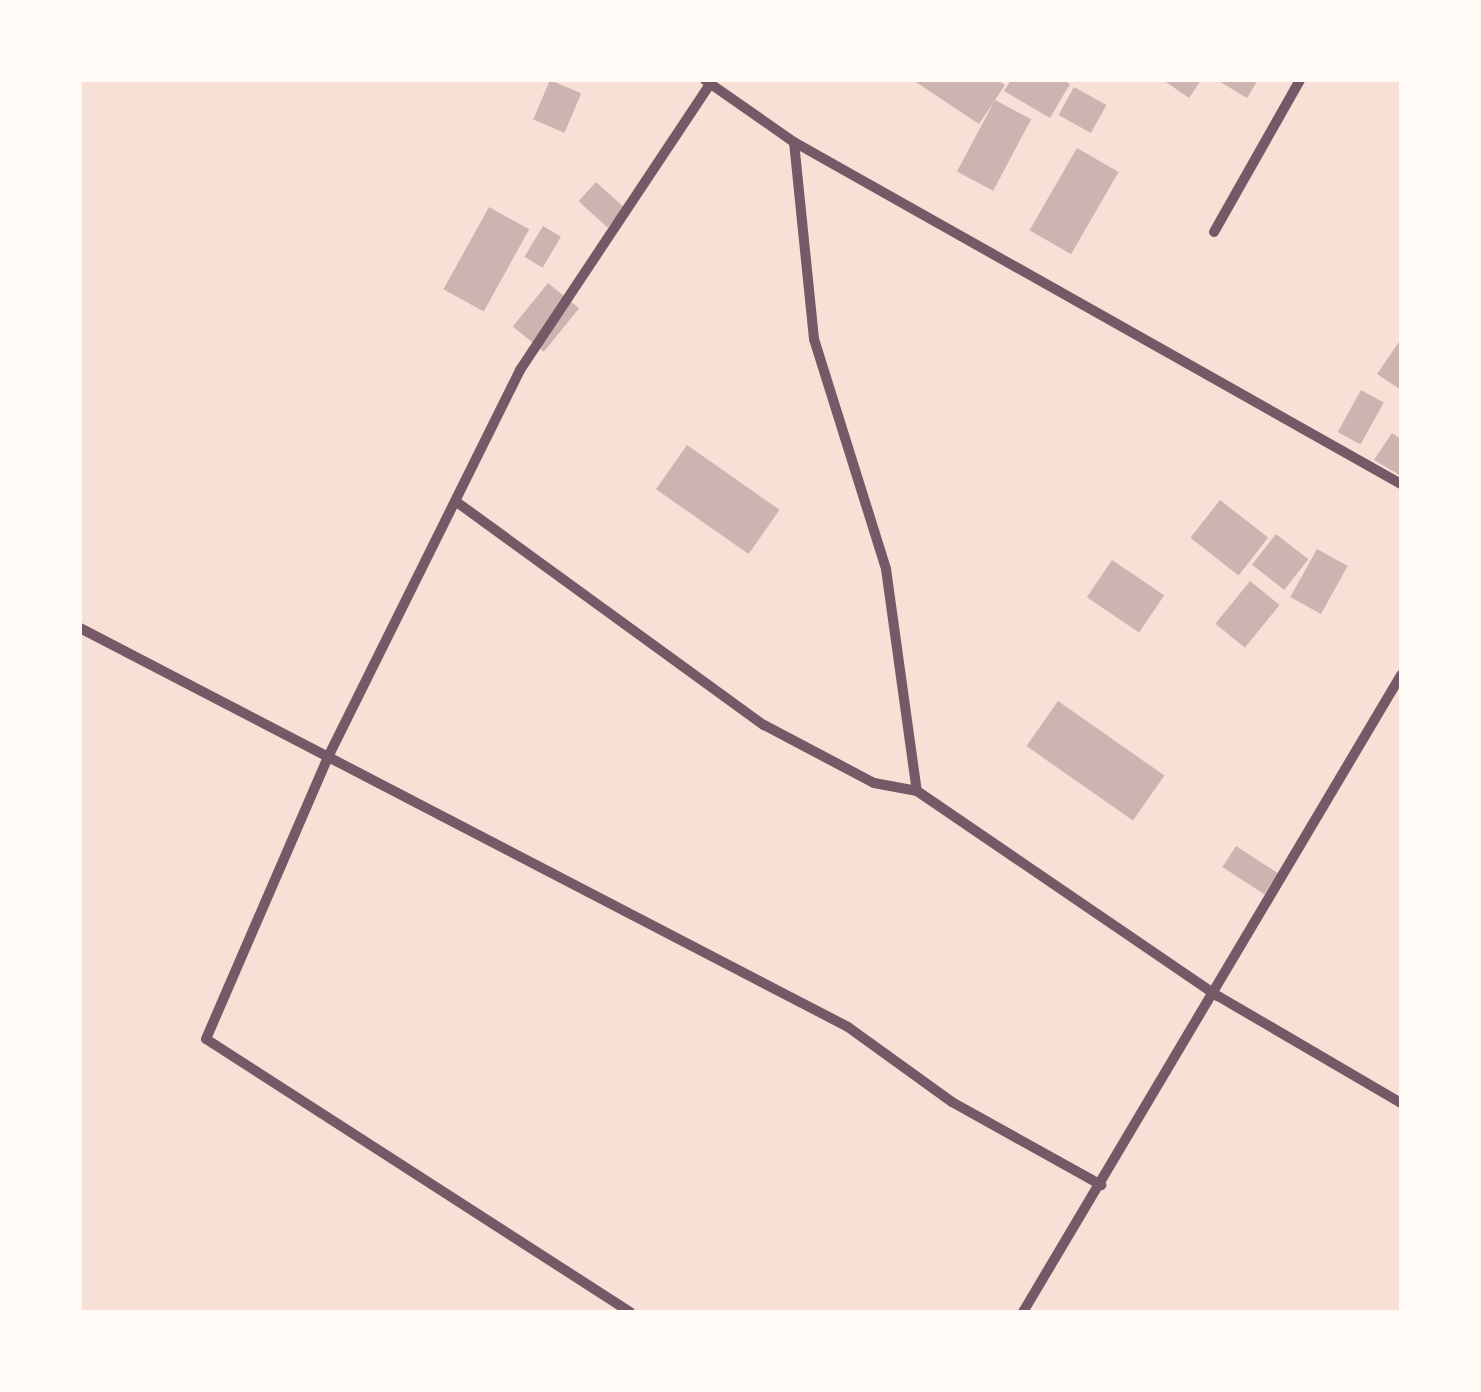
<!DOCTYPE html>
<html>
<head>
<meta charset="utf-8">
<style>
  body { margin:0 }
  #map { position:relative; width:1481px; height:1392px; overflow:hidden; background:#f7e1d7; font-family:"PT Sans",sans-serif }
  div>[style] { position:absolute }
  .building>* { inset:0; background:#ccb4b1; transform-origin:0 0 }
  .minor>* { height:10px; margin:-5px; padding:0 5px; transform-origin:5px; border-radius:5px; background:#755966 }
  span { translate:-50% -50%; white-space:nowrap; text-align:center; line-height:1.15; -webkit-text-stroke:9px #fffaf5; paint-order:stroke }
  .frame { position:absolute; inset:0; border:82px solid #fffaf5; pointer-events:none }
</style>
</head>
<body>
<div id="map">
  <div class="building">
    <i style="left:550px;top:80px;width:34px;height:43px;rotate:23deg"></i>
    <i style="clip-path:polygon(913px 80px,997px 80px,1005px 85px,979px 124px)"></i>
    <i style="clip-path:polygon(1011px 80px,1063px 80px,1070px 84px,1050px 118px,1004px 91px)"></i>
    <i style="clip-path:polygon(1163px 80px,1201px 80px,1189px 98px)"></i>
    <i style="clip-path:polygon(1217px 80px,1258px 80px,1247px 98px)"></i>
    <i style="left:1074px;top:87px;width:37px;height:32px;rotate:29deg"></i>
    <i style="left:995px;top:100px;width:41px;height:81px;rotate:28deg"></i>
    <i style="left:1077px;top:148px;width:48px;height:95px;rotate:30deg"></i>
    <i style="left:596px;top:182px;width:39px;height:26px;rotate:42deg"></i>
    <i style="left:489px;top:207px;width:46px;height:94px;rotate:29deg"></i>
    <i style="left:543px;top:226px;width:21px;height:36px;rotate:31deg"></i>
    <i style="left:548px;top:283px;width:40px;height:56px;rotate:39deg"></i>
    <i style="clip-path:polygon(1401px 339px,1401px 390px,1377px 374px)"></i>
    <i style="left:1361px;top:390px;width:26px;height:48px;rotate:29deg"></i>
    <i style="clip-path:polygon(1392px 433px,1401px 439px,1401px 476px,1374px 460px)"></i>
    <i style="left:687px;top:445px;width:113px;height:54px;rotate:35deg"></i>
    <i style="left:1220px;top:500px;width:61px;height:48px;rotate:38deg"></i>
    <i style="left:1276px;top:534px;width:41px;height:39px;rotate:38deg"></i>
    <i style="left:1317px;top:549px;width:35px;height:55px;rotate:29deg"></i>
    <i style="left:1112px;top:560px;width:63px;height:45px;rotate:34deg"></i>
    <i style="left:1250px;top:581px;width:38px;height:55px;rotate:39deg"></i>
    <i style="left:1058px;top:701px;width:130px;height:55px;rotate:35deg"></i>
    <i style="left:1236px;top:846px;width:50px;height:25px;rotate:33deg"></i>
  </div>
  <div class="minor">
    <i style="left:705px;top:80px;width:108px;rotate:34.9deg"></i>
    <i style="left:794px;top:142px;width:697px;rotate:29.4deg"></i>
    <i style="left:794px;top:142px;width:198px;rotate:84.2deg"></i>
    <i style="left:814px;top:339px;width:241px;rotate:72.6deg"></i>
    <i style="left:886px;top:569px;width:224px;rotate:82.1deg"></i>
    <i style="left:1214px;top:232px;width:175px;rotate:-60.5deg"></i>
    <i style="left:458px;top:503px;width:378px;rotate:36deg"></i>
    <i style="left:764px;top:725px;width:124px;rotate:27.8deg"></i>
    <i style="left:874px;top:783px;width:44px;rotate:10.5deg"></i>
    <i style="left:917px;top:791px;width:364px;rotate:34.3deg"></i>
    <i style="left:1218px;top:996px;width:212px;rotate:30.3deg"></i>
    <i style="left:80px;top:628px;width:865px;rotate:27.45deg"></i>
    <i style="left:848px;top:1027px;width:128px;rotate:35.8deg"></i>
    <i style="left:952px;top:1102px;width:171px;rotate:29.1deg"></i>
    <i style="left:630px;top:1312px;width:504px;rotate:-147.22deg"></i>
    <i style="left:206px;top:1039px;width:305px;rotate:-66.6deg"></i>
    <i style="left:327px;top:759px;width:434px;rotate:-63.6deg"></i>
    <i style="left:520px;top:370px;width:348px;rotate:-56.4deg"></i>
    <i style="left:1023px;top:1312px;width:741px;rotate:-59.31deg"></i>
  </div>
  <div class="frame"></div>
</div>
</body>
</html>
